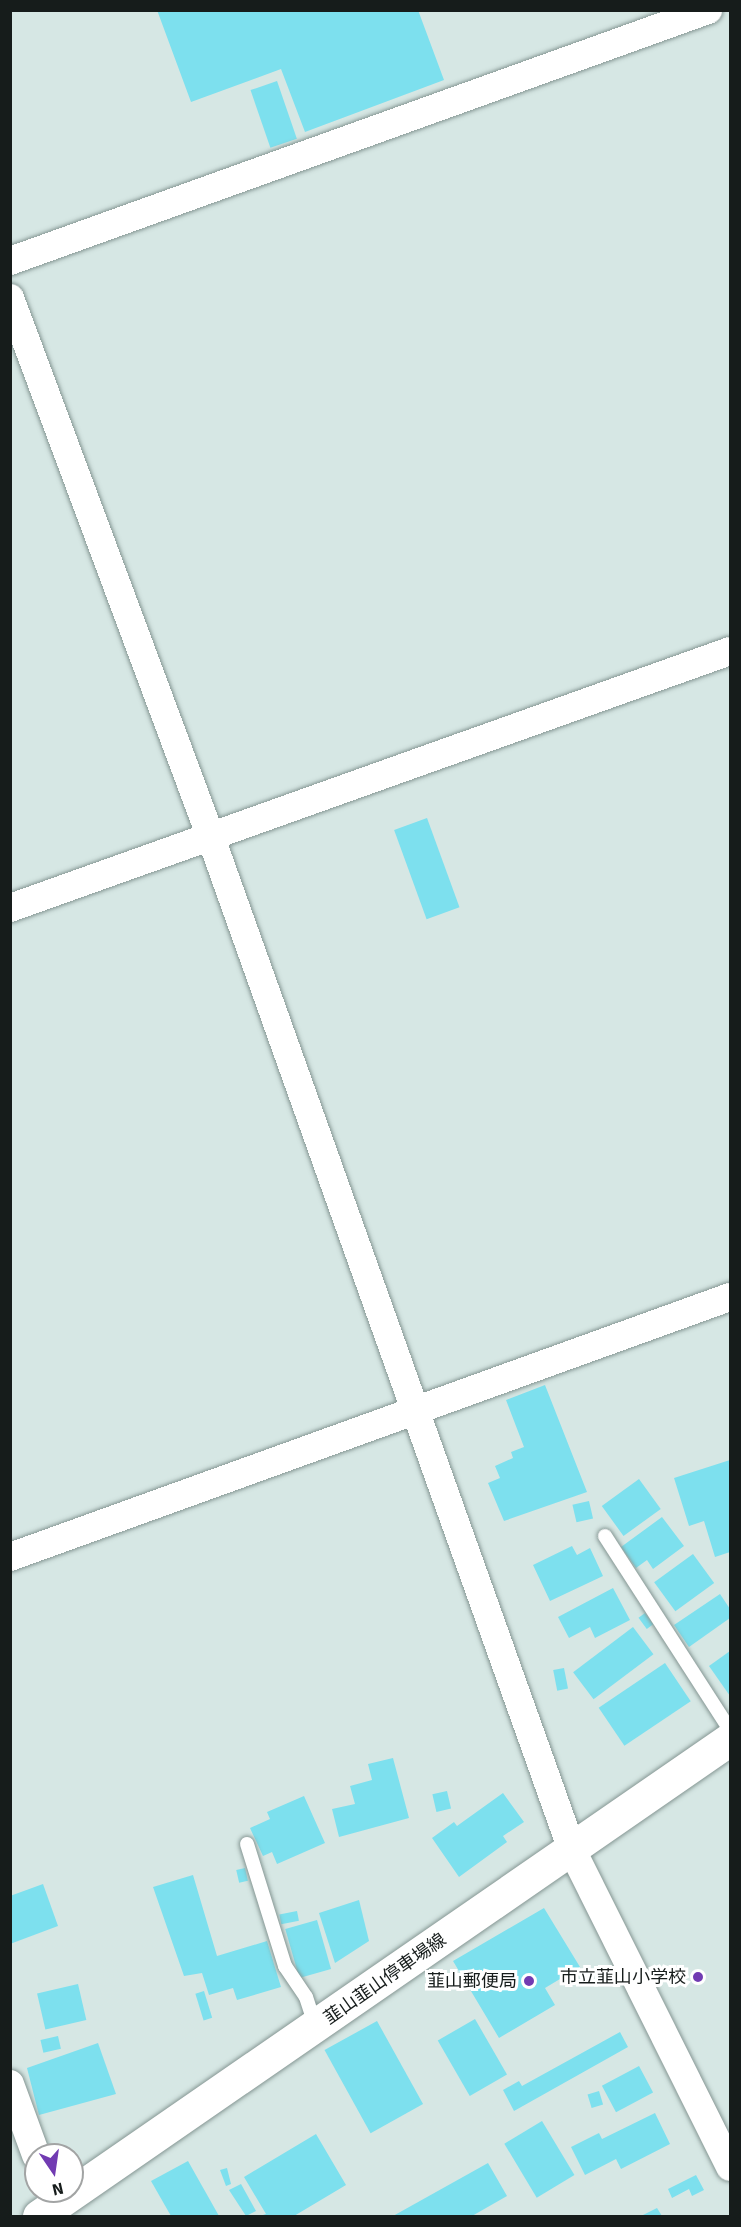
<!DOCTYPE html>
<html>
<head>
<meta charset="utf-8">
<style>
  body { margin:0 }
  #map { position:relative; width:741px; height:2227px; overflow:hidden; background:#d6e7e4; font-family:Signika,"Noto Sans JP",sans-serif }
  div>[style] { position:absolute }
  .building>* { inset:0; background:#7de0ee; transform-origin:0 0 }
  .roads { filter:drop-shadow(0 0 2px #859693) drop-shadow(0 0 2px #859693) }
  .lane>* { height:14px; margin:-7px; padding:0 7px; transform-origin:7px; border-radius:7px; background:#fff }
  .street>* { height:28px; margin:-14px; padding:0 14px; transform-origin:14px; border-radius:14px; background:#fff }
  .secondary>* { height:33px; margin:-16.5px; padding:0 16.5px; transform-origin:16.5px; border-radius:16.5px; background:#fff }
  .dots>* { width:16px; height:16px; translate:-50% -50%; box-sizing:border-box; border:3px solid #fff; border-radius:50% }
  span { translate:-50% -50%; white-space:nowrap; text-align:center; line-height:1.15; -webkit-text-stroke:6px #fff; paint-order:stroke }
  .poi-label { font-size:18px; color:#161c1b }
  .right { translate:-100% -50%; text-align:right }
  .street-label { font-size:18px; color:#161c1b }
  .frame { position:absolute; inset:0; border:12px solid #161c1b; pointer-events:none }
  .north { position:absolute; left:24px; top:2143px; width:60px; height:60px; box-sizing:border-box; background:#fff; border:2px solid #a2a4a4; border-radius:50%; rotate:167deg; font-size:16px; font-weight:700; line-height:24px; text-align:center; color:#161c1b }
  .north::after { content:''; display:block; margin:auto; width:21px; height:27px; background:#713bb2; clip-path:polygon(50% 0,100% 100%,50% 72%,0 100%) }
</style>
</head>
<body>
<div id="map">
  <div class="building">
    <i style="clip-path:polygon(157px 10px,418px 10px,444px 80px,305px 132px,281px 69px,191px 102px)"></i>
    <i style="left:277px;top:81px;width:61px;height:28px;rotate:71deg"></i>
    <i style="left:427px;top:818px;width:95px;height:35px;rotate:70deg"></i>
    <i style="clip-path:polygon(545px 1385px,587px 1492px,504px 1521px,488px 1483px,500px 1478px,495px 1466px,513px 1458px,511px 1452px,524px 1447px,506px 1400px)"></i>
    <i style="clip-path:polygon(730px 1460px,730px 1552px,715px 1557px,704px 1521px,689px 1526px,674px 1478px)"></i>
    <i style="left:639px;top:1479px;width:37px;height:46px;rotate:54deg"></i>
    <i style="left:589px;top:1501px;width:18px;height:17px;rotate:77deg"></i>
    <i style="clip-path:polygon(662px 1517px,684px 1546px,653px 1569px,647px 1560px,636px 1568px,621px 1547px)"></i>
    <i style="clip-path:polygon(572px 1546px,577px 1555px,590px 1548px,603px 1576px,550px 1601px,533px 1565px)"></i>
    <i style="left:693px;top:1554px;width:36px;height:48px;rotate:54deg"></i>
    <i style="clip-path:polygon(613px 1588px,630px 1620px,595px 1638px,590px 1627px,569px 1638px,558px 1617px)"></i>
    <i style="clip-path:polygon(720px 1594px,730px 1609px,730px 1618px,689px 1647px,674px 1625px)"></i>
    <i style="left:645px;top:1613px;width:14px;height:8px;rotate:54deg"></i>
    <i style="left:633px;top:1627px;width:34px;height:75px;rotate:53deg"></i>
    <i style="clip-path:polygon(730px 1651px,730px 1696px,709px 1666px)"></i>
    <i style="left:665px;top:1663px;width:46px;height:80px;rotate:56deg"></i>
    <i style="left:564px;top:1668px;width:21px;height:11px;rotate:79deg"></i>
    <i style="clip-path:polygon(393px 1758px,409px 1818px,339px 1837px,332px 1809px,355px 1804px,350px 1786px,372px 1780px,368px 1764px)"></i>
    <i style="left:447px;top:1791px;width:18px;height:15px;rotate:77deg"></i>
    <i style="clip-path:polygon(503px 1793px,524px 1822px,503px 1836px,507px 1842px,459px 1877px,432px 1838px,454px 1822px,457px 1826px)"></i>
    <i style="clip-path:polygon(304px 1796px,325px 1843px,277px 1864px,272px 1852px,263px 1856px,250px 1828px,270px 1819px,267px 1812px)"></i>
    <i style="left:245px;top:1868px;width:13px;height:9px;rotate:77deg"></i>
    <i style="clip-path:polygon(193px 1875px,217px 1956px,267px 1941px,281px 1987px,237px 2000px,233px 1988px,209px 1995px,202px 1973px,184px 1976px,153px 1887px)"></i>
    <i style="clip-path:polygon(43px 1884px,58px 1926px,10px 1944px,10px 1896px)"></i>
    <i style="clip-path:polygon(359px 1900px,369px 1941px,335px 1963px,319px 1913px)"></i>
    <i style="clip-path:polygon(544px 1908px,580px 1967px,545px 1988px,555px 2005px,499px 2038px,453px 1961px)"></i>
    <i style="left:297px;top:1911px;width:10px;height:18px;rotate:79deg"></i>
    <i style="left:317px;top:1920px;width:51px;height:33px;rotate:74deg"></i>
    <i style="left:78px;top:1984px;width:37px;height:42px;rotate:77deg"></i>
    <i style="left:204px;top:1991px;width:28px;height:9px;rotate:73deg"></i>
    <i style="left:475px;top:2019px;width:64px;height:43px;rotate:60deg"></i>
    <i style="left:377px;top:2021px;width:95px;height:60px;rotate:61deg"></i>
    <i style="clip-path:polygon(620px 2032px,628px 2047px,514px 2111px,503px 2090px,519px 2081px,522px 2086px)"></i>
    <i style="left:58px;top:2036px;width:13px;height:18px;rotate:77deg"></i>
    <i style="clip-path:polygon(98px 2043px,116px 2094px,39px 2115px,27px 2068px)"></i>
    <i style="left:639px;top:2066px;width:30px;height:42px;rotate:62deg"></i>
    <i style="left:599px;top:2091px;width:14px;height:12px;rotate:73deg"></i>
    <i style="clip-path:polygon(655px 2113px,670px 2144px,621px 2169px,616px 2159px,585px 2175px,571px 2147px,599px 2133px,602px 2139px)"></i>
    <i style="left:542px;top:2121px;width:63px;height:44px;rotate:59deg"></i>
    <i style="clip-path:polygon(316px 2134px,346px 2185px,294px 2216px,260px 2216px,266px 2214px,244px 2177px)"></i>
    <i style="clip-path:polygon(188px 2161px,219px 2216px,171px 2216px,151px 2181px)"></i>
    <i style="clip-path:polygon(488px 2163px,507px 2196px,472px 2216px,393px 2216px)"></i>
    <i style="clip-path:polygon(227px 2168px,231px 2184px,226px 2186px,220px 2170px)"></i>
    <i style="clip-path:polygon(696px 2175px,704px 2190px,692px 2196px,689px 2189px,672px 2198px,668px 2189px)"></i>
    <i style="clip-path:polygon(241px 2184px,256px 2211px,246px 2216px,229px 2190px)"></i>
    <i style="clip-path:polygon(657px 2208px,662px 2216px,641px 2216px)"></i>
  </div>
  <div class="roads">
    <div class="lane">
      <i style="left:605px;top:1536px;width:231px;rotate:57.2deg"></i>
      <i style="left:247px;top:1844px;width:128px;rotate:72.7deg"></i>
      <i style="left:285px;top:1966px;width:37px;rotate:56deg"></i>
      <i style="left:306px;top:1997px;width:29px;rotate:72deg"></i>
    </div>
    <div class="street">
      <i style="left:10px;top:261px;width:742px;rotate:-19.78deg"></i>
      <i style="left:10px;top:298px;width:573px;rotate:69.57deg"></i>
      <i style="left:210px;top:835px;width:1078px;rotate:70.37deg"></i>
      <i style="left:572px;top:1850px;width:354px;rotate:63.5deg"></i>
      <i style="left:10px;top:908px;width:764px;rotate:-19.64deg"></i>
      <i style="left:10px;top:1557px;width:766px;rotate:-19.86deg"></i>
      <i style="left:10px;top:2084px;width:76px;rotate:69.9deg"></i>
    </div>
    <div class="secondary">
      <i style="left:39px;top:2216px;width:840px;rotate:-34.62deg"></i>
    </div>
  </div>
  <div class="dots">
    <i style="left:698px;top:1977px;background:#713bb2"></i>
    <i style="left:529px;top:1981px;background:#713bb2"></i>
  </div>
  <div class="poi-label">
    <span class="right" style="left:686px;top:1977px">市立韮山小学校</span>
    <span class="right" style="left:517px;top:1981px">韮山郵便局</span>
  </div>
  <div class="street-label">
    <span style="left:385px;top:1979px;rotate:-35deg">韮山韮山停車場線</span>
  </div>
  <div class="frame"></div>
  <div class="north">N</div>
</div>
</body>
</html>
